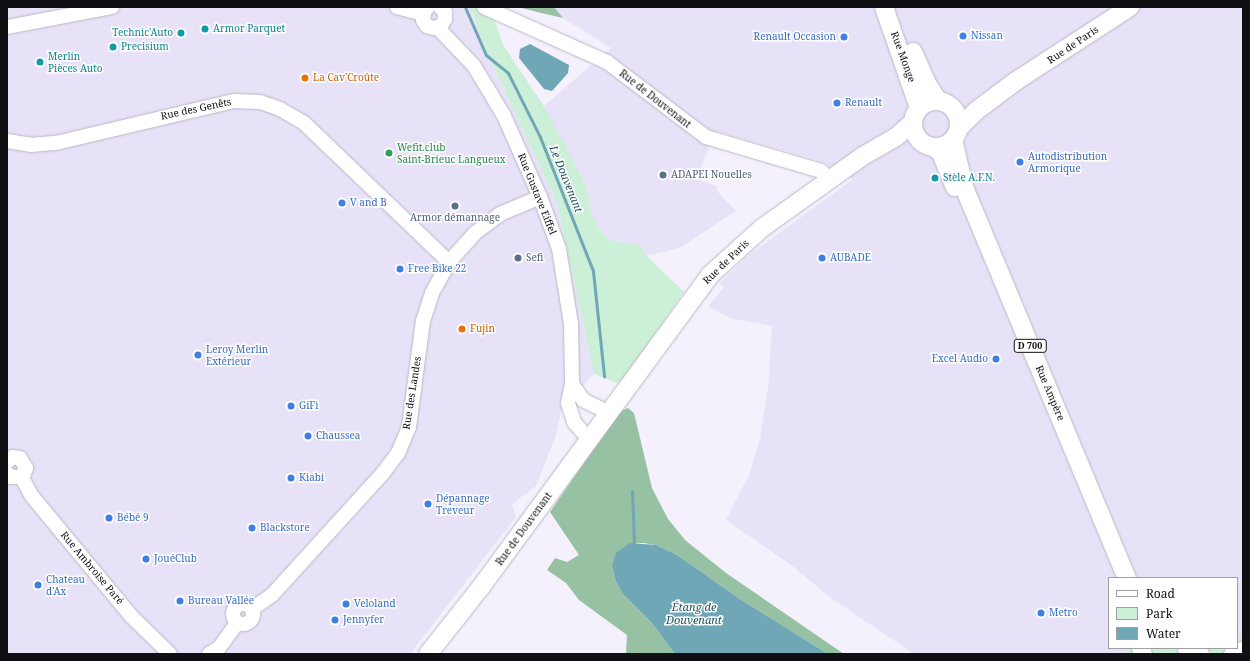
<!DOCTYPE html>
<html>
<head>
<meta charset="utf-8">
<style>
  body { margin:0 }
  #map { position:relative; width:1250px; height:661px; overflow:hidden; background:#f4f1fd; font-family:"Noto Serif",serif }
  div>[style] { position:absolute }
  .built>* { inset:0; background:#e8e2f8 }
  .green>* { inset:0; background:#ccefd7 }
  .forest>* { inset:0; background:#96c1a3 }
  .water>* { inset:0; background:#6fa7b7 }
  .stream>* { height:3px; margin:-1.5px; padding:0 1.5px; transform-origin:1.5px; border-radius:1.5px; background:#6fa7b7 }
  .roads { filter:drop-shadow(0 0 1px #bbb7c6) drop-shadow(0 0 1px #bbb7c6) }
  .minor>* { height:14px; margin:-7px; padding:0 7px; transform-origin:7px; border-radius:7px; background:#fff }
  .minor>.ring { margin:-7px; padding:0; box-sizing:content-box; background:none; border:14px solid #fff; border-radius:50% }
  .major>* { height:18px; margin:-9px; padding:0 9px; transform-origin:9px; border-radius:9px; background:#fff }
  .major>.ring { margin:-9px; padding:0; box-sizing:content-box; background:none; border:18px solid #fff; border-radius:50% }
  .highway>* { height:21px; margin:-10.5px; padding:0 10.5px; transform-origin:10.5px; border-radius:10.5px; background:#fff }
  .dots>* { width:11px; height:11px; translate:-50% -50%; box-sizing:border-box; border:2px solid #fff; border-radius:50% }
  span { translate:-50% -50%; white-space:nowrap; text-align:center; line-height:1.15; -webkit-text-stroke:3px #fff; paint-order:stroke }
  .shield-label span { padding:1px 3px; background:#fff; border:1px solid; border-radius:3px; -webkit-text-stroke-width:0 }
  .shield-label { font-size:9px; color:#100f14; font-weight:700 }
  .culture-label { font-size:10px; color:#0d838f }
  .left { translate:0 -50%; text-align:left }
  .right { translate:-100% -50%; text-align:right }
  .shop-label { font-size:10px; color:#366cbe }
  .street-label { font-size:10px; color:#100f14 }
  .food-label { font-size:10px; color:#c56008 }
  .leisure-label { font-size:10px; color:#27864d }
  .service-label { font-size:10px; color:#4e5e75 }
  .water-label { font-size:11px; color:#1e4f5b; font-style:italic }
  .frame { position:absolute; inset:0; border:8px solid #100f14; pointer-events:none }
  .legend { position:absolute; left:1108px; top:577px; width:130px; height:72px; box-sizing:border-box; background:#fff; border:1px solid #9f9fa1; margin:0; padding:5px 7px; list-style:none; font-size:12px; color:#100f14 }
  .legend li { display:flex; align-items:center; gap:8px; height:20px }
  .legend b { width:20px; border:1px solid #9f9fa1 }
</style>
</head>
<body>
<div id="map">
  <div class="built">
    <i style="clip-path:polygon(7px 7px,470px 7px,489px 57px,557px 203px,594px 374px,562px 407px,556px 435px,536px 486px,512px 504px,516px 517px,410px 654px,7px 654px)"></i>
    <i style="clip-path:polygon(554px 7px,1243px 7px,1243px 637px,1237px 638px,1237px 578px,1109px 578px,1109px 648px,1127px 648px,1126px 654px,914px 654px,831px 598px,791px 565px,726px 520px,749px 475px,760px 439px,768px 388px,772px 326px,730px 318px,708px 306px,724px 287px,720px 283px,749px 255px,853px 179px,823px 162px,716px 131px,696px 179px,717px 186px,717px 191px,736px 211px,681px 247px,664px 252px,646px 255px,641px 245px,612px 241px,601px 231px,591px 213px,586px 186px,544px 106px,611px 48px,563px 18px)"></i>
  </div>
  <div class="green">
    <i style="clip-path:polygon(470px 7px,490px 7px,503px 45px,549px 114px,586px 186px,591px 213px,601px 231px,612px 241px,641px 245px,646px 255px,684px 292px,620px 384px,594px 374px,557px 203px,489px 57px)"></i>
    <i style="clip-path:polygon(1243px 637px,1243px 654px,1126px 654px,1127px 648px,1237px 648px,1237px 638px)"></i>
  </div>
  <div class="forest">
    <i style="clip-path:polygon(518px 7px,554px 7px,563px 18px,537px 12px)"></i>
    <i style="clip-path:polygon(628px 408px,634px 413px,652px 488px,668px 519px,685px 540px,726px 573px,844px 654px,828px 654px,740px 599px,677px 555px,656px 545px,643px 543px,630px 543px,612px 566px,616px 582px,623px 594px,652px 623px,675px 654px,626px 654px,627px 635px,579px 600px,566px 583px,547px 570px,555px 558px,567px 562px,579px 555px,550px 512px,619px 412px)"></i>
  </div>
  <div class="water">
    <i style="clip-path:polygon(530px 44px,569px 65px,568px 73px,552px 91px,544px 89px,519px 58px,520px 49px)"></i>
    <i style="clip-path:polygon(630px 543px,656px 545px,677px 555px,740px 599px,828px 654px,675px 654px,652px 623px,623px 594px,616px 582px,612px 566px,616px 553px)"></i>
  </div>
  <div class="stream">
    <i style="left:465px;top:7px;width:52px;rotate:66.4deg"></i>
    <i style="left:486px;top:55px;width:28px;rotate:39deg"></i>
    <i style="left:508px;top:73px;width:72px;rotate:63.4deg"></i>
    <i style="left:540px;top:137px;width:144px;rotate:68.4deg"></i>
    <i style="left:593px;top:271px;width:106px;rotate:84deg"></i>
    <i style="left:632px;top:491px;width:52px;rotate:87.8deg"></i>
  </div>
  <div class="roads">
    <div class="minor">
      <i style="left:397px;top:7px;width:27px;rotate:15deg"></i>
      <i style="left:428px;top:7px;width:6px;rotate:129deg"></i>
      <i style="left:424px;top:12px;width:8px;rotate:97deg"></i>
      <i style="left:423px;top:20px;width:7px;rotate:56deg"></i>
      <i style="left:427px;top:26px;width:7px;rotate:16deg"></i>
      <i style="left:434px;top:28px;width:7px;rotate:-16deg"></i>
      <i style="left:441px;top:26px;width:8px;rotate:-60deg"></i>
      <i style="left:445px;top:19px;width:7px;rotate:-90deg"></i>
      <i style="left:445px;top:12px;width:7px;rotate:-135deg"></i>
      <i style="left:484px;top:7px;width:135px;rotate:24.1deg"></i>
      <i style="left:607px;top:62px;width:124px;rotate:37.1deg"></i>
      <i style="left:706px;top:137px;width:120px;rotate:16.5deg"></i>
      <i style="left:821px;top:171px;width:13px;rotate:45deg"></i>
      <i style="left:7px;top:27px;width:107px;rotate:-10.8deg"></i>
      <i style="left:438px;top:28px;width:52px;rotate:46.5deg"></i>
      <i style="left:474px;top:66px;width:58px;rotate:59deg"></i>
      <i style="left:504px;top:116px;width:89px;rotate:66deg"></i>
      <i style="left:540px;top:197px;width:55px;rotate:69.9deg"></i>
      <i style="left:559px;top:249px;width:76px;rotate:80.9deg"></i>
      <i style="left:571px;top:324px;width:60px;rotate:89deg"></i>
      <i style="left:572px;top:384px;width:19px;rotate:102deg"></i>
      <i style="left:568px;top:403px;width:20px;rotate:72deg"></i>
      <i style="left:574px;top:422px;width:23px;rotate:50deg"></i>
      <i style="left:7px;top:141px;width:24px;rotate:9deg"></i>
      <i style="left:31px;top:145px;width:25px;rotate:-5deg"></i>
      <i style="left:56px;top:143px;width:183px;rotate:-13.3deg"></i>
      <i style="left:234px;top:101px;width:26px;rotate:2deg"></i>
      <i style="left:260px;top:102px;width:21px;rotate:19deg"></i>
      <i style="left:280px;top:109px;width:28px;rotate:30deg"></i>
      <i style="left:304px;top:123px;width:201px;rotate:43.8deg"></i>
      <i style="left:572px;top:384px;width:19px;rotate:55deg"></i>
      <i style="left:583px;top:400px;width:28px;rotate:26deg"></i>
      <i style="left:7px;top:462px;width:8px;rotate:-40deg"></i>
      <i style="left:13px;top:457px;width:7px;rotate:8deg"></i>
      <i style="left:20px;top:458px;width:12px;rotate:59deg"></i>
      <i style="left:26px;top:468px;width:6px;rotate:108deg"></i>
      <i style="left:24px;top:474px;width:7px;rotate:153deg"></i>
      <i style="left:18px;top:477px;width:7px;rotate:180deg"></i>
      <i style="left:11px;top:477px;width:6px;rotate:-135deg"></i>
      <i style="left:21px;top:476px;width:21px;rotate:62deg"></i>
      <i style="left:31px;top:495px;width:157px;rotate:50.4deg"></i>
      <i style="left:131px;top:616px;width:54px;rotate:44.3deg"></i>
      <i class="ring" style="left:233px;top:604px;width:6px;height:6px"></i>
      <i style="left:252px;top:609px;width:24px;rotate:-35deg"></i>
      <i style="left:272px;top:595px;width:165px;rotate:-47.7deg"></i>
      <i style="left:383px;top:473px;width:25px;rotate:-53deg"></i>
      <i style="left:398px;top:453px;width:28px;rotate:-67deg"></i>
      <i style="left:409px;top:427px;width:107px;rotate:-82.5deg"></i>
      <i style="left:423px;top:321px;width:29px;rotate:-72deg"></i>
      <i style="left:432px;top:293px;width:35px;rotate:-61deg"></i>
      <i style="left:449px;top:262px;width:39px;rotate:-48deg"></i>
      <i style="left:475px;top:233px;width:31px;rotate:-37deg"></i>
      <i style="left:500px;top:214px;width:43px;rotate:-23deg"></i>
      <i style="left:209px;top:654px;width:12px;rotate:-31deg"></i>
      <i style="left:219px;top:648px;width:31px;rotate:-54deg"></i>
    </div>
    <div class="major">
      <i style="left:884px;top:7px;width:107px;rotate:70.9deg"></i>
      <i style="left:913px;top:52px;width:35px;rotate:66deg"></i>
      <i style="left:927px;top:84px;width:20px;rotate:57deg"></i>
      <i class="ring" style="left:913px;top:101px;width:28px;height:28px"></i>
      <i style="left:959px;top:128px;width:24px;rotate:-45deg"></i>
      <i style="left:976px;top:111px;width:50px;rotate:-36.9deg"></i>
      <i style="left:1016px;top:81px;width:136px;rotate:-33deg"></i>
      <i style="left:953px;top:139px;width:49px;rotate:77.1deg"></i>
      <i style="left:964px;top:187px;width:424px;rotate:67.4deg"></i>
      <i style="left:934px;top:147px;width:9px;rotate:41deg"></i>
      <i style="left:941px;top:153px;width:37px;rotate:68deg"></i>
      <i style="left:1141px;top:648px;width:6px;rotate:72deg"></i>
      <i style="left:428px;top:654px;width:85px;rotate:-51.7deg"></i>
      <i style="left:481px;top:587px;width:387px;rotate:-53.7deg"></i>
      <i style="left:710px;top:275px;width:70px;rotate:-42.1deg"></i>
      <i style="left:762px;top:228px;width:124px;rotate:-35.5deg"></i>
      <i style="left:863px;top:156px;width:38px;rotate:-30deg"></i>
      <i style="left:896px;top:137px;width:23px;rotate:-41deg"></i>
    </div>
    <div class="highway">
      <i style="left:1188px;top:648px;width:12px;rotate:31deg"></i>
      <i style="left:1234px;top:654px;width:9px;rotate:-13deg"></i>
    </div>
  </div>
  <div class="dots">
    <i style="left:205px;top:29px;background:#0f9aa8"></i>
    <i style="left:181px;top:33px;background:#0f9aa8"></i>
    <i style="left:963px;top:36px;background:#3f7fe0"></i>
    <i style="left:844px;top:37px;background:#3f7fe0"></i>
    <i style="left:113px;top:47px;background:#0f9aa8"></i>
    <i style="left:40px;top:62px;background:#0f9aa8"></i>
    <i style="left:305px;top:78px;background:#e8710a"></i>
    <i style="left:837px;top:103px;background:#3f7fe0"></i>
    <i style="left:389px;top:153px;background:#2e9e5b"></i>
    <i style="left:1020px;top:162px;background:#3f7fe0"></i>
    <i style="left:663px;top:175px;background:#5c6f8a"></i>
    <i style="left:935px;top:178px;background:#0f9aa8"></i>
    <i style="left:342px;top:203px;background:#3f7fe0"></i>
    <i style="left:455px;top:206px;background:#5c6f8a"></i>
    <i style="left:518px;top:258px;background:#5c6f8a"></i>
    <i style="left:822px;top:258px;background:#3f7fe0"></i>
    <i style="left:400px;top:269px;background:#3f7fe0"></i>
    <i style="left:462px;top:329px;background:#e8710a"></i>
    <i style="left:198px;top:355px;background:#3f7fe0"></i>
    <i style="left:996px;top:359px;background:#3f7fe0"></i>
    <i style="left:291px;top:406px;background:#3f7fe0"></i>
    <i style="left:308px;top:436px;background:#3f7fe0"></i>
    <i style="left:291px;top:478px;background:#3f7fe0"></i>
    <i style="left:428px;top:504px;background:#3f7fe0"></i>
    <i style="left:109px;top:518px;background:#3f7fe0"></i>
    <i style="left:252px;top:528px;background:#3f7fe0"></i>
    <i style="left:146px;top:559px;background:#3f7fe0"></i>
    <i style="left:38px;top:585px;background:#3f7fe0"></i>
    <i style="left:180px;top:601px;background:#3f7fe0"></i>
    <i style="left:346px;top:604px;background:#3f7fe0"></i>
    <i style="left:1041px;top:613px;background:#3f7fe0"></i>
    <i style="left:335px;top:620px;background:#3f7fe0"></i>
  </div>
  <div class="shield-label">
    <span style="left:1030px;top:346px">D 700</span>
  </div>
  <div class="culture-label">
    <span class="left" style="left:213px;top:29px">Armor Parquet</span>
    <span class="right" style="left:173px;top:33px">Technic'Auto</span>
    <span class="left" style="left:121px;top:47px">Precisium</span>
    <span class="left" style="left:48px;top:62px">Merlin<br>Pièces Auto</span>
    <span class="left" style="left:943px;top:178px">Stèle A.F.N.</span>
  </div>
  <div class="shop-label">
    <span class="left" style="left:971px;top:36px">Nissan</span>
    <span class="right" style="left:836px;top:37px">Renault Occasion</span>
    <span class="left" style="left:845px;top:103px">Renault</span>
    <span class="left" style="left:1028px;top:162px">Autodistribution<br>Armorique</span>
    <span class="left" style="left:350px;top:203px">V and B</span>
    <span class="left" style="left:830px;top:258px">AUBADE</span>
    <span class="left" style="left:408px;top:269px">Free Bike 22</span>
    <span class="left" style="left:206px;top:355px">Leroy Merlin<br>Extérieur</span>
    <span class="right" style="left:988px;top:359px">Excel Audio</span>
    <span class="left" style="left:299px;top:406px">GiFi</span>
    <span class="left" style="left:316px;top:436px">Chaussea</span>
    <span class="left" style="left:299px;top:478px">Kiabi</span>
    <span class="left" style="left:436px;top:504px">Dépannage<br>Treveur</span>
    <span class="left" style="left:117px;top:518px">Bébé 9</span>
    <span class="left" style="left:260px;top:528px">Blackstore</span>
    <span class="left" style="left:154px;top:559px">JouéClub</span>
    <span class="left" style="left:46px;top:585px">Chateau<br>d'Ax</span>
    <span class="left" style="left:188px;top:601px">Bureau Vallée</span>
    <span class="left" style="left:354px;top:604px">Veloland</span>
    <span class="left" style="left:1049px;top:613px">Metro</span>
    <span class="left" style="left:343px;top:620px">Jennyfer</span>
  </div>
  <div class="street-label">
    <span style="left:1073px;top:45px;rotate:-34deg">Rue de Paris</span>
    <span style="left:903px;top:57px;rotate:70deg">Rue Monge</span>
    <span style="left:655px;top:99px;rotate:38deg">Rue de Douvenant</span>
    <span style="left:196px;top:109px;rotate:-12deg">Rue des Genêts</span>
    <span style="left:537px;top:194px;rotate:68deg">Rue Gustave Eiffel</span>
    <span style="left:726px;top:262px;rotate:-44deg">Rue de Paris</span>
    <span style="left:412px;top:393px;rotate:-81deg">Rue des Landes</span>
    <span style="left:1050px;top:393px;rotate:67deg">Rue Ampère</span>
    <span style="left:524px;top:529px;rotate:-54deg">Rue de Douvenant</span>
    <span style="left:92px;top:568px;rotate:50deg">Rue Ambroise Paré</span>
  </div>
  <div class="food-label">
    <span class="left" style="left:313px;top:78px">La Cav'Croûte</span>
    <span class="left" style="left:470px;top:329px">Fujin</span>
  </div>
  <div class="leisure-label">
    <span class="left" style="left:397px;top:153px">Wefit.club<br>Saint-Brieuc Langueux</span>
  </div>
  <div class="service-label">
    <span class="left" style="left:671px;top:175px">ADAPEI Nouelles</span>
    <span style="left:455px;top:218px">Armor démannage</span>
    <span class="left" style="left:526px;top:258px">Sefi</span>
  </div>
  <div class="water-label">
    <span style="left:566px;top:179px;rotate:68deg">Le Douvenant</span>
    <span style="left:694px;top:614px">Étang de<br>Douvenant</span>
  </div>
  <div class="frame"></div>
  <ul class="legend">
  <li><b style="height:5px;background:#fff"></b>Road</li>
  <li><b style="height:11px;background:#ccefd7"></b>Park</li>
  <li><b style="height:11px;background:#6fa7b7"></b>Water</li>
  </ul>
</div>
</body>
</html>
